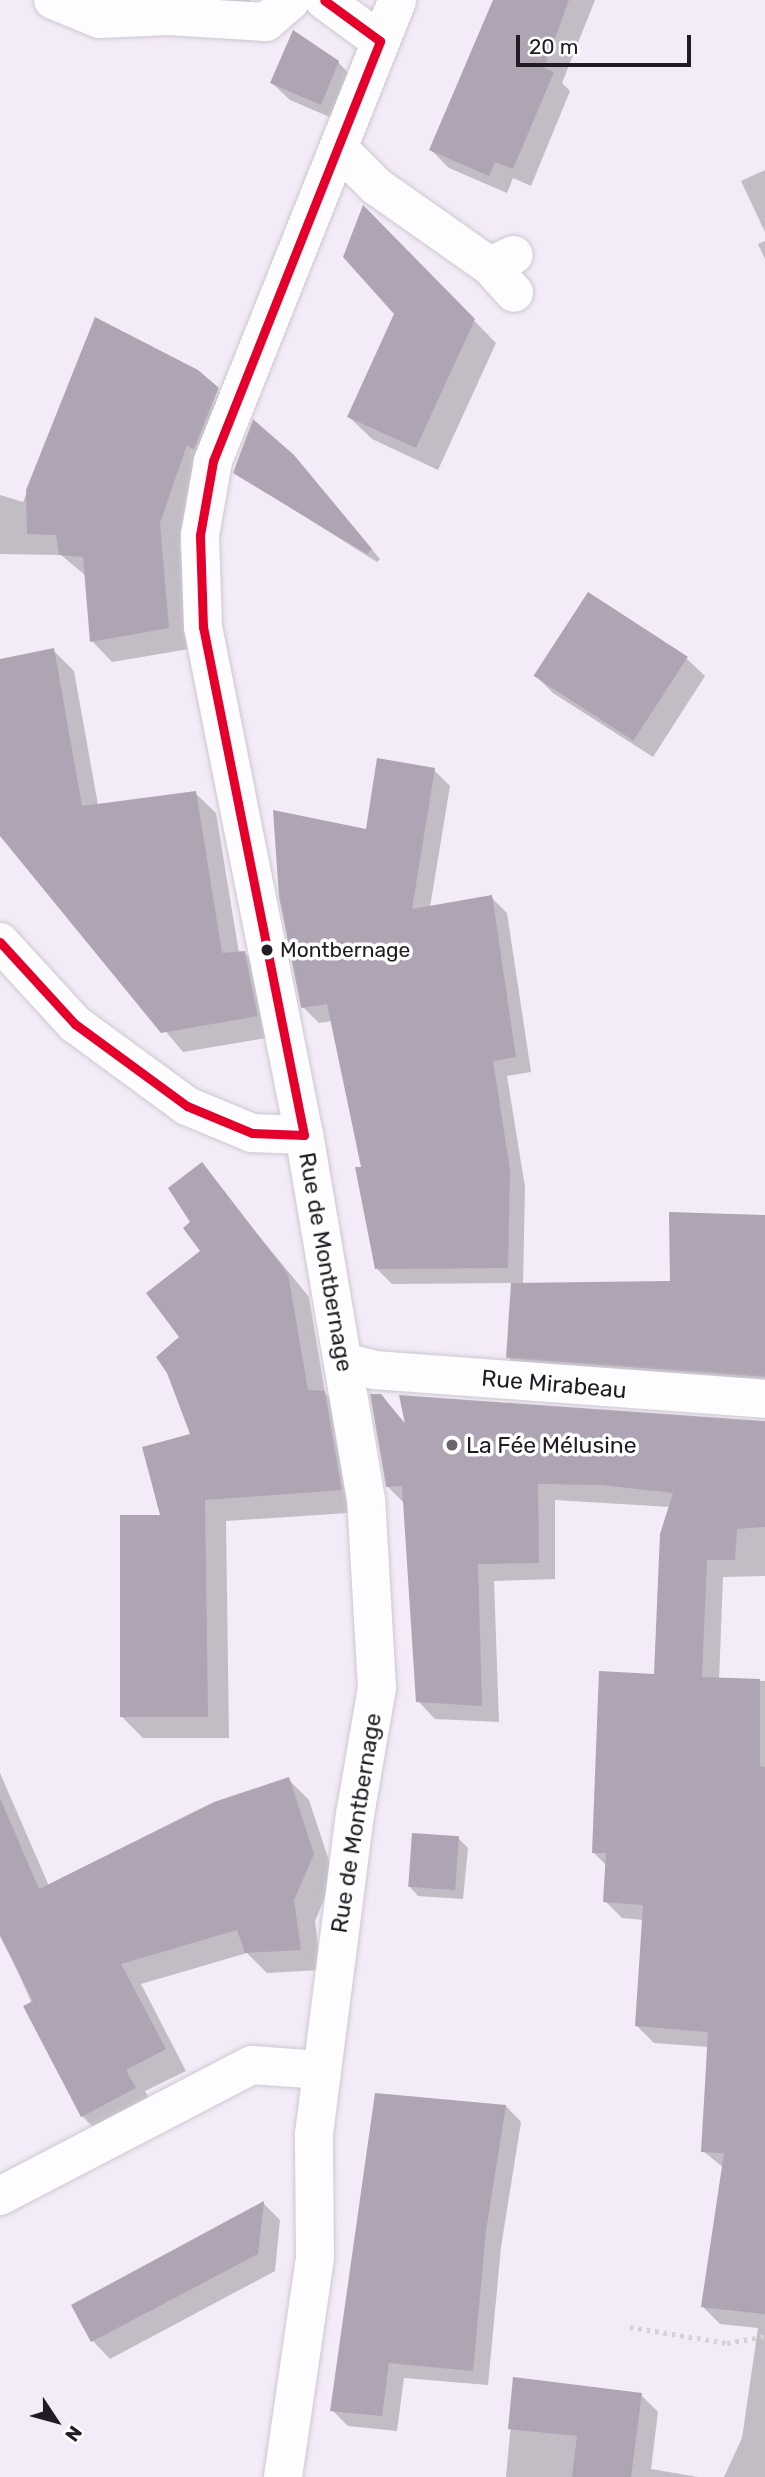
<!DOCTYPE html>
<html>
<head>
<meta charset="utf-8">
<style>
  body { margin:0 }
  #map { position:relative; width:765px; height:2477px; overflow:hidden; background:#f3ebf7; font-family:Rubik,sans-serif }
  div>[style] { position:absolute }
  .shadow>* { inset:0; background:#0003 }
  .building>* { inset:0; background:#aea4b3; transform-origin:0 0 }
  .path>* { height:4.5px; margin-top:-2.25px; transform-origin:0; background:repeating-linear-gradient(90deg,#d4d2d5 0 3.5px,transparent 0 8.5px) }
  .roads { filter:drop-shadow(0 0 2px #cdc8d0) drop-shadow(0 0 2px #cdc8d0) }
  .minor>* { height:38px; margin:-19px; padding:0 19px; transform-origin:19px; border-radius:19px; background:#fdfcfe }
  .bus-1>* { height:9px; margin:-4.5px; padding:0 4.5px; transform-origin:4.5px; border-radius:4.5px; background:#e4002b }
  .dots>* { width:19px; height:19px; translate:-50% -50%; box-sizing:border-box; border:4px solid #fff; border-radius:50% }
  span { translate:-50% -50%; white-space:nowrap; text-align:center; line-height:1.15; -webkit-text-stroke:7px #fff; paint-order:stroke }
  .bus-label { font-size:21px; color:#211c24 }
  .left { translate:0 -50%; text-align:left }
  .street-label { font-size:23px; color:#211c24 }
  .poi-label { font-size:23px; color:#211c24 }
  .north { position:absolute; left:21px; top:2386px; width:70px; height:70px; -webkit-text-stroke:5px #fff; paint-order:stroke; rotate:126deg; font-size:19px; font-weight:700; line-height:28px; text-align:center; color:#211c24 }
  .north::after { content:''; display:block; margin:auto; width:24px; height:32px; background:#211c24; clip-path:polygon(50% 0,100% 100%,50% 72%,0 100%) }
  .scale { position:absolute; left:516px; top:35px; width:175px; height:32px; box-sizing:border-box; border:4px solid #211c24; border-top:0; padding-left:9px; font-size:21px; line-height:24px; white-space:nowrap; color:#211c24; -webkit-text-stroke:5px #fff; paint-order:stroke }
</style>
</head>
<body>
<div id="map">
  <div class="shadow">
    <i style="clip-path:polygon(173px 0,249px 0,265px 16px)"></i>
    <i style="clip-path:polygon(496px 0,595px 0,562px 83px,570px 91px,531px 186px,513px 178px,507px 193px,449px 168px,431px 150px)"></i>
    <i style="clip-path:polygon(338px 62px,355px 80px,339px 121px,290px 100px,272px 83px)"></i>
    <i style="clip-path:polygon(765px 170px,765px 232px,741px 181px)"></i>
    <i style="clip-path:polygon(364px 208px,496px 343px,438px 470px,372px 439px,349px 417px,397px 313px)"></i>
    <i style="clip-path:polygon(765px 241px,765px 259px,758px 244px)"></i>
    <i style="clip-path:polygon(96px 320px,216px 389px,189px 457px,219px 391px,238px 410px,208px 464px,180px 544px,189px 649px,112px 662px,92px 641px,86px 576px,61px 555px,0 554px,0 495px,23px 502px)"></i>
    <i style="clip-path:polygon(293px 456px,380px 559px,377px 562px,235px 473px)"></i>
    <i style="clip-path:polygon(588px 595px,687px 659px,705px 676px,653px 757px,553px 693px,535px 675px)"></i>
    <i style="clip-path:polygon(53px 650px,74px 671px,98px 805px,195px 793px,216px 813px,239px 953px,244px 952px,265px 973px,278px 1036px,183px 1052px,0 833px,0 661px)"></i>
    <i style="clip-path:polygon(434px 770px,450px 786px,430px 907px,491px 897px,507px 913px,531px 1072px,507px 1076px,525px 1187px,523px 1284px,672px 1282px,765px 1217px,765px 1392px,525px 1374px,508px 1357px,512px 1283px,392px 1284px,376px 1268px,363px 1169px,332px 1021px,319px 1023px,303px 1007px,367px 831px)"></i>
    <i style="clip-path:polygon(201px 1165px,309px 1297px,325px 1393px,346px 1414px,363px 1512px,226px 1521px,229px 1738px,143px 1738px,122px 1717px,162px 1517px,192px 1436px,181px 1338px,203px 1251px)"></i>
    <i style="clip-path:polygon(381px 1396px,406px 1424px,765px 1422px,765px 1576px,723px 1577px,719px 1680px,765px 1681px,765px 2477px,724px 2477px,742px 2438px,758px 2328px,720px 2324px,703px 2307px,724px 2168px,703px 2151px,709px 2047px,654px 2043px,637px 2026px,644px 1920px,622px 1918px,605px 1901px,607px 1866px,593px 1852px,656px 1676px,671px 1507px,555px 1500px,555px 1579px,494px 1581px,499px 1722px,435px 1719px,418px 1701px,405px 1504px,388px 1487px)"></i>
    <i style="clip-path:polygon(0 1773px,49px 1886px,288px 1779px,309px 1800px,334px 1876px,315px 1921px,321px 1970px,267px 1973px,247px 1953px,141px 1984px,186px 2071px,145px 2091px,155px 2109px,103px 2137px,82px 2116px,0 1932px)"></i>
    <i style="clip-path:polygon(458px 1838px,468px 1848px,463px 1899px,418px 1896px,409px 1886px)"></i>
    <i style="clip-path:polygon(506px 2106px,521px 2122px,501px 2247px,488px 2385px,404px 2378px,397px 2431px,348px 2426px,332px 2410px)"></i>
    <i style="clip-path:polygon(263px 2203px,280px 2220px,275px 2271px,110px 2359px,93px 2341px,73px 2305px)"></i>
    <i style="clip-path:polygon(515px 2379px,641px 2395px,658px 2412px,651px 2469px,698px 2477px,506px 2477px)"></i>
  </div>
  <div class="building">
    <i style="clip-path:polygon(493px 0,569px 0,544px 68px,554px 72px,513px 169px,495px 162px,489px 176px,429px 150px)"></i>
    <i style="clip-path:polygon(293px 30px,339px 61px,321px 105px,270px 83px)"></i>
    <i style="clip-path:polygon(363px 205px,475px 319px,416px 448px,347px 417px,394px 314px,343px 257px)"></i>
    <i style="clip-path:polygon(95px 317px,198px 370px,219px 388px,194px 450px,187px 445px,160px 523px,169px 628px,90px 642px,83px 557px,59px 555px,56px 535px,27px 534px,26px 490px)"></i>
    <i style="clip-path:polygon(253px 419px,294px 455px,372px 549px,367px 554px,233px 473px)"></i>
    <i style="left:588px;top:592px;width:119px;height:100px;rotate:33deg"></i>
    <i style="clip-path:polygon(54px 648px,82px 806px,196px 791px,222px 953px,245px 951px,258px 1016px,161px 1033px,0 836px,0 659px)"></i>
    <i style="clip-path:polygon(377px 758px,435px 768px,412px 909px,492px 895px,516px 1057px,493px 1061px,510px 1170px,508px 1268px,375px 1269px,355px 1167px,361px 1167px,327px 1004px,301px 1008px,279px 897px,273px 810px,366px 829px)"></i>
    <i style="clip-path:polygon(202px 1162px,288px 1274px,308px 1390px,325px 1391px,342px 1490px,205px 1500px,208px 1717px,120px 1717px,120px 1515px,160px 1515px,142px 1447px,190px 1434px,167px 1373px,156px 1357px,179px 1337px,146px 1293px,200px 1251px,183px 1228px,190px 1222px,168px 1188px)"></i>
    <i style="clip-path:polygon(669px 1212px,765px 1215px,765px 1377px,506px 1358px,511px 1283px,670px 1281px)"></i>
    <i style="clip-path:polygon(370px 1394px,381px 1394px,405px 1424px,399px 1395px,765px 1421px,765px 1527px,737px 1529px,735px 1560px,707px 1560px,702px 1677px,760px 1679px,760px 1766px,765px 1767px,765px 2314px,701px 2307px,724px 2153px,701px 2152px,708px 2032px,635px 2026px,643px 1905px,603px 1902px,606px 1853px,592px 1853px,599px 1671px,654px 1674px,660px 1534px,673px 1493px,602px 1485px,538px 1484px,539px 1563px,478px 1564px,482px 1706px,416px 1702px,402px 1486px,386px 1487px)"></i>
    <i style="clip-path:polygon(289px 1777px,314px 1854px,294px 1900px,301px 1950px,245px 1953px,237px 1930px,121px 1964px,166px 2049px,126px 2070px,136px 2088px,81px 2117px,23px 2006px,33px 2001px,0 1936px,0 1798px,39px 1889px,214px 1802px)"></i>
    <i style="left:412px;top:1833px;width:47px;height:54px;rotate:4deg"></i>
    <i style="clip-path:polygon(375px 2093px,506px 2105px,486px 2231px,473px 2371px,389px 2363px,382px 2416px,330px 2411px)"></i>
    <i style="clip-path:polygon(264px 2201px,258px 2254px,91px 2342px,71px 2305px)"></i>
    <i style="clip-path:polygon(513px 2377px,642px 2393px,631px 2477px,572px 2477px,577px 2436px,508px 2429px)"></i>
  </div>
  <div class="path">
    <i style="left:630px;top:2327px;width:98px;rotate:9.4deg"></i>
    <i style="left:727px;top:2343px;width:39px;rotate:-10deg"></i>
  </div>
  <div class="roads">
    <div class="minor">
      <i style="left:53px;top:0;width:50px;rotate:22.4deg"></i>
      <i style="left:99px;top:19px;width:69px;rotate:-2.5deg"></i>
      <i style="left:168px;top:16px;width:98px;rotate:3.5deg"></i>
      <i style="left:266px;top:22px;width:33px;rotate:-41deg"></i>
      <i style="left:324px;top:0;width:69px;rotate:36.2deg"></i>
      <i style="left:339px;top:149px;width:52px;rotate:45deg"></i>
      <i style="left:376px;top:186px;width:139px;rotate:35.1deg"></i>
      <i style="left:490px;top:266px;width:26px;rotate:-25deg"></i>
      <i style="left:490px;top:266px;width:36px;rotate:48deg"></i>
      <i style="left:0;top:942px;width:111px;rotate:47.6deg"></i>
      <i style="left:75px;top:1024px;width:139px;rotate:36.2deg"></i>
      <i style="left:187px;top:1106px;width:70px;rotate:22.6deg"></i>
      <i style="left:252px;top:1133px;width:52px;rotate:2.2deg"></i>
      <i style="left:343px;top:1362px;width:32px;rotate:14deg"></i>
      <i style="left:374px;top:1370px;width:392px;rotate:4.2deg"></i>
      <i style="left:0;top:2196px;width:284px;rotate:-27.5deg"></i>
      <i style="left:252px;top:2065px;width:70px;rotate:4.1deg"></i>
      <i style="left:283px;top:2477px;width:221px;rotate:-81.7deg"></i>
      <i style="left:315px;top:2258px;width:124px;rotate:-90.5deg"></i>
      <i style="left:314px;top:2134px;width:322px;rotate:-82.7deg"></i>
      <i style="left:355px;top:1815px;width:129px;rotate:-80.2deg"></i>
      <i style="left:377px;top:1688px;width:188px;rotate:-93.3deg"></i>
      <i style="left:366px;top:1500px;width:370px;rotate:-99.6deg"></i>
      <i style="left:304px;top:1135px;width:518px;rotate:-101.24deg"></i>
      <i style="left:203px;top:627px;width:92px;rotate:-91.9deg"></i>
      <i style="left:200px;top:535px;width:75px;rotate:-80deg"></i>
      <i style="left:213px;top:461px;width:496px;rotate:-68.2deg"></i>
    </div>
  </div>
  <div class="bus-1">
    <i style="left:0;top:942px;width:111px;rotate:47.6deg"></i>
    <i style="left:75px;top:1024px;width:139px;rotate:36.2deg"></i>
    <i style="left:187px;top:1106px;width:70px;rotate:22.6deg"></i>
    <i style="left:252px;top:1133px;width:52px;rotate:2.2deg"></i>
    <i style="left:304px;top:1135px;width:518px;rotate:-101.24deg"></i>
    <i style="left:203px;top:627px;width:92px;rotate:-91.9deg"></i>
    <i style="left:200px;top:535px;width:75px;rotate:-80deg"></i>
    <i style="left:213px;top:461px;width:452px;rotate:-68.3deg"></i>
    <i style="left:380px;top:41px;width:69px;rotate:-143.8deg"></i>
  </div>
  <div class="dots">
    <i style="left:267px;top:950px;background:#211c24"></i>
    <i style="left:452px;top:1445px;background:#6a646e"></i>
  </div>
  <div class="bus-label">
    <span class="left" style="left:280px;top:950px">Montbernage</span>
  </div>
  <div class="street-label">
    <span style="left:326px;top:1262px;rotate:80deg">Rue de Montbernage</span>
    <span style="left:554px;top:1384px;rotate:5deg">Rue Mirabeau</span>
    <span style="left:356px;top:1823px;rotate:-81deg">Rue de Montbernage</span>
  </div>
  <div class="poi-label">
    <span class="left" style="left:466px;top:1445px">La Fée Mélusine</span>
  </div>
  <div class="north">N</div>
  <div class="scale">20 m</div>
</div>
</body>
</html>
